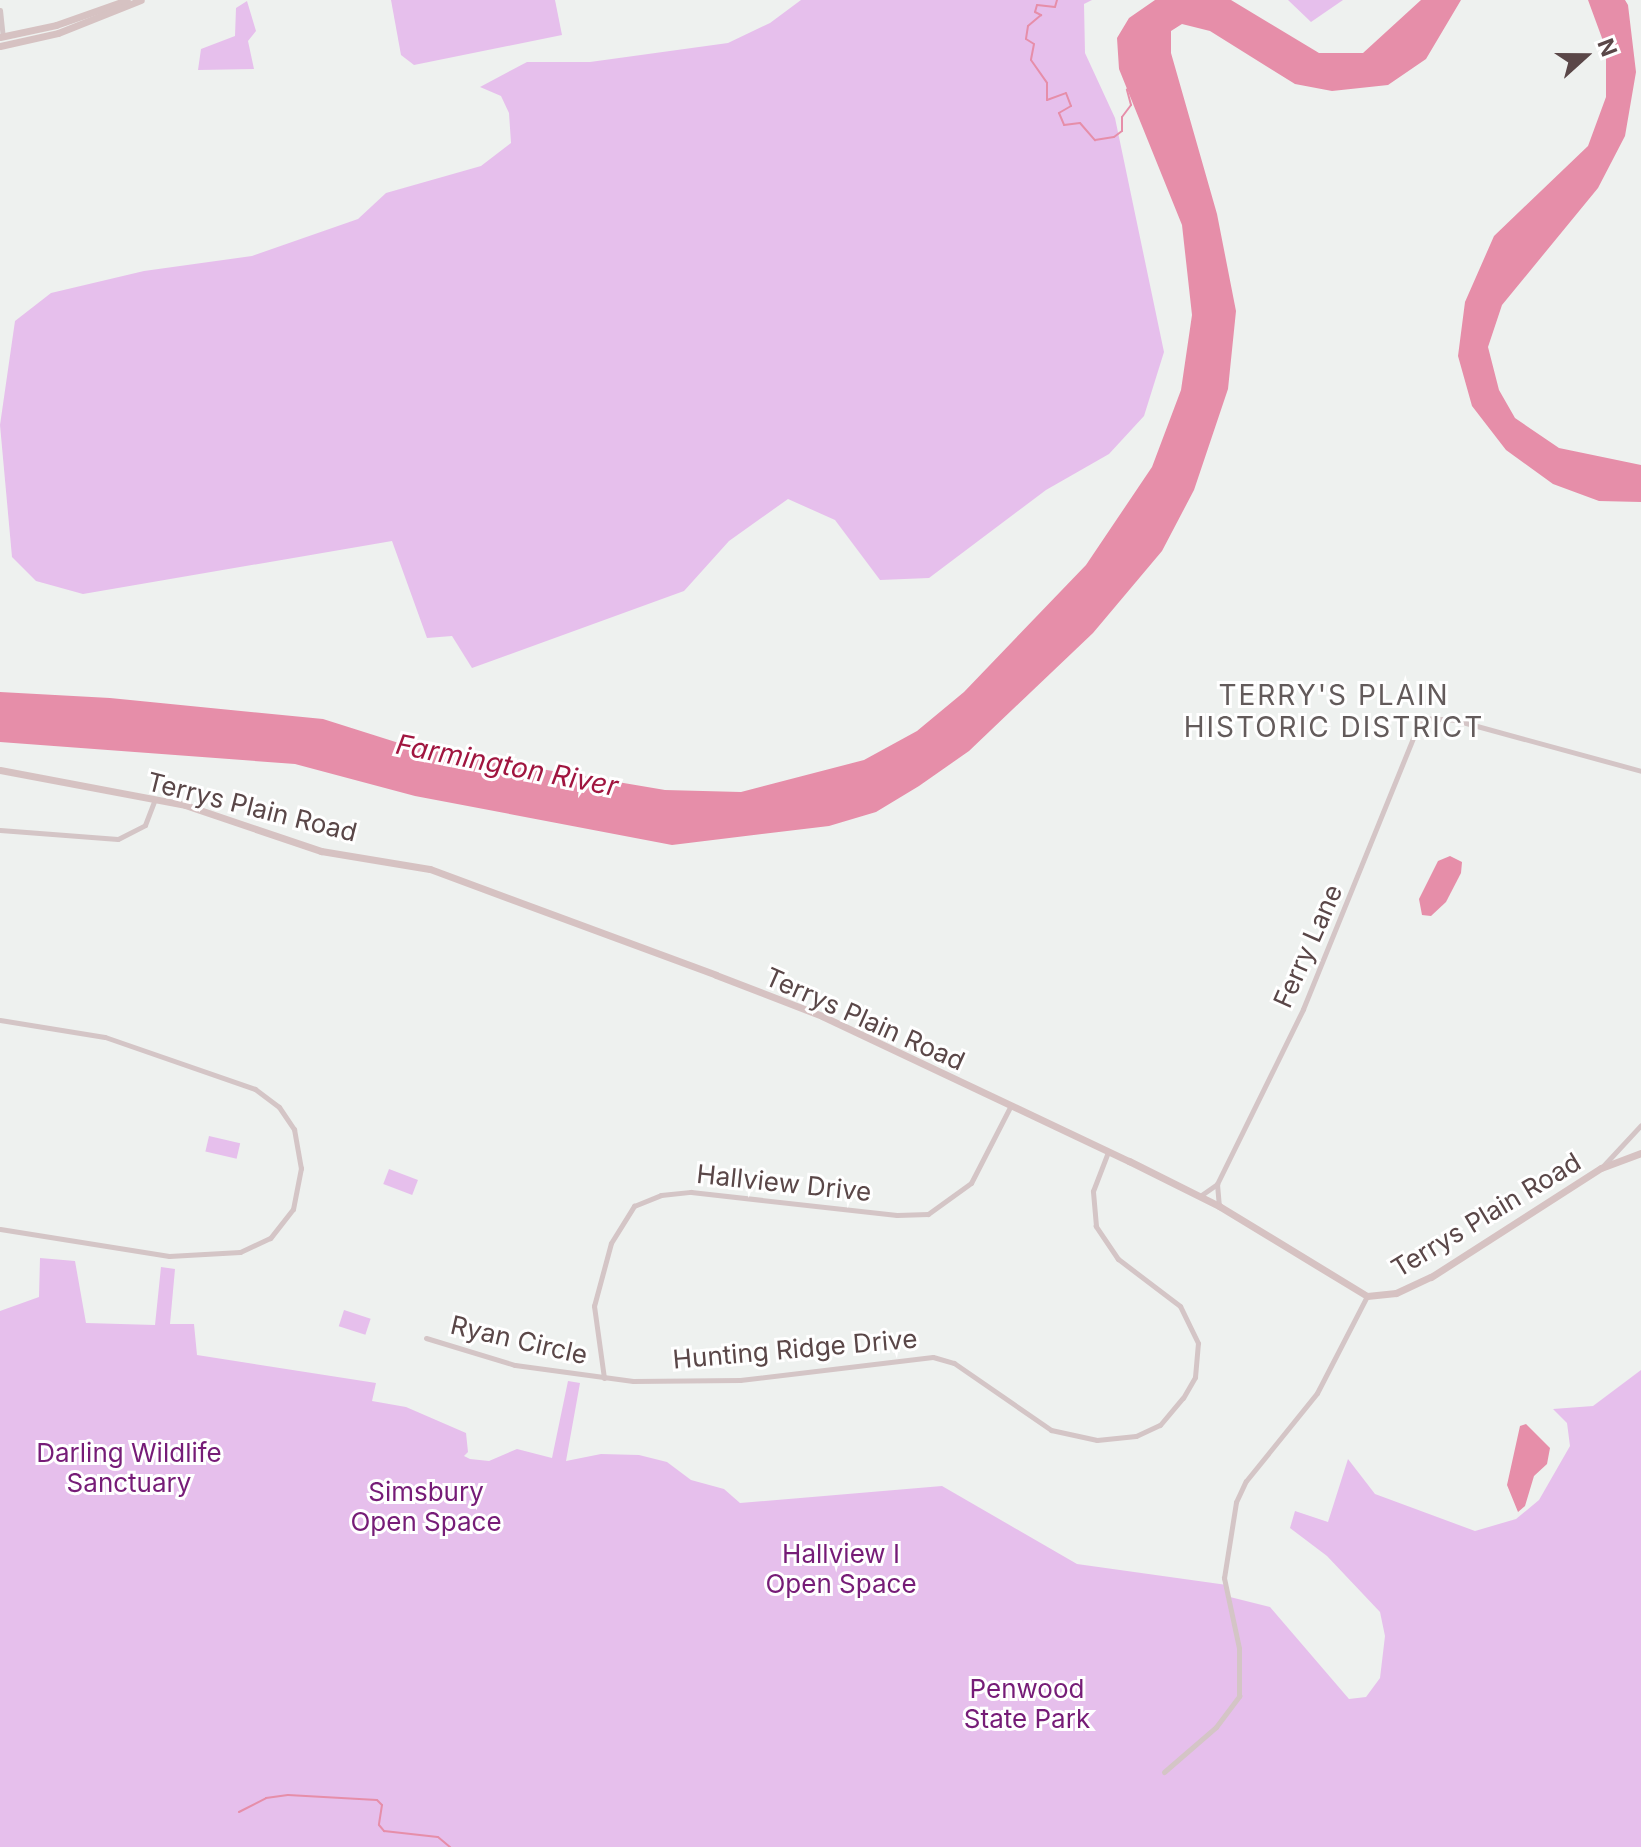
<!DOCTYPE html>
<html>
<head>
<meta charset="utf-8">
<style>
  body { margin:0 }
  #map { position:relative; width:1641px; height:1847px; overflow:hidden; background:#eef1ef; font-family:Inter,sans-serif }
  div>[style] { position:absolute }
  .green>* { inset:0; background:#e6bfec; transform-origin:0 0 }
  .water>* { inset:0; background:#e68ea9 }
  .stream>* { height:2px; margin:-1px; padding:0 1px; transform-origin:1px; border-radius:1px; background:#e68ea9 }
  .street>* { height:5px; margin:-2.5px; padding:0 2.5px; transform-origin:2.5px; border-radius:2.5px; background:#d4c5c6 }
  .secondary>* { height:7px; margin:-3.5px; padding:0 3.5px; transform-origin:3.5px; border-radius:3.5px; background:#d6c2c2 }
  span { translate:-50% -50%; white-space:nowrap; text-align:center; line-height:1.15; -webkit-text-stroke:6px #fff; paint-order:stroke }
  .street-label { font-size:26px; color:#5a4748 }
  .park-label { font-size:26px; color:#761c77 }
  .neighbourhood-label { font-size:28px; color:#635b5b; letter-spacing:2px }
  .water-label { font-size:28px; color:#a0153f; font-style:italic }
  .north { position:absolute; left:1545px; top:16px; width:80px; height:80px; -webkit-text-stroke:6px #fff; paint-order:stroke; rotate:69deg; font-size:22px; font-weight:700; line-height:32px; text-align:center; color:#5a4748 }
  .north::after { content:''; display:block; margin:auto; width:28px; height:36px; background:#5a4748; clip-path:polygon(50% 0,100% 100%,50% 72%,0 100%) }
</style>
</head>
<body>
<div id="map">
  <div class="green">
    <i style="clip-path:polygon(391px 0,555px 0,562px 35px,414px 65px,401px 55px)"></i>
    <i style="clip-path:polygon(801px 0,1092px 0,1084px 4px,1085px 53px,1115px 118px,1164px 352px,1144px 416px,1109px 454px,1046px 490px,929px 578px,880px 580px,835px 520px,788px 499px,729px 541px,684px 591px,472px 668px,452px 636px,427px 638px,392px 541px,83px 594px,36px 581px,12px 557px,0 425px,15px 321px,51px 293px,144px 271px,252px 256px,358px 219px,386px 193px,481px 166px,511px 143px,509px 113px,501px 96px,480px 87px,527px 62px,590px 62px,728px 43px,770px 23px)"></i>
    <i style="clip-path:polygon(1288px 0,1343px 0,1311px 22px)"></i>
    <i style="clip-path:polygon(247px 1px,256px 31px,248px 41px,254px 69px,198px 70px,201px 49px,235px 36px,236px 8px)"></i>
    <i style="left:209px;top:1136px;width:32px;height:16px;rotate:13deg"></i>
    <i style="left:389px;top:1169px;width:31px;height:16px;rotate:21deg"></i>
    <i style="clip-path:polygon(40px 1258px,75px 1261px,86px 1323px,155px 1325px,161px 1267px,175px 1269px,170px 1324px,194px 1324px,197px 1355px,376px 1383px,372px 1401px,406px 1407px,466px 1433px,468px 1452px,464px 1456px,470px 1459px,489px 1461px,517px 1449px,552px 1458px,568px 1381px,580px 1383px,566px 1461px,601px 1454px,639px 1455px,667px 1462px,691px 1480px,724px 1489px,740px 1503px,942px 1486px,1077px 1564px,1227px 1585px,1230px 1597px,1270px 1607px,1349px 1699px,1366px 1697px,1380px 1678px,1385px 1636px,1380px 1612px,1327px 1556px,1290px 1528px,1295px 1511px,1328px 1522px,1348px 1459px,1375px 1494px,1475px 1531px,1516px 1519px,1539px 1500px,1570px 1446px,1567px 1423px,1553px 1409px,1593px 1406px,1641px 1370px,1641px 1847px,0 1847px,0 1311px,39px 1297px)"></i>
    <i style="left:344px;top:1310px;width:28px;height:17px;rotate:18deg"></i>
  </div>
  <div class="water">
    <i style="clip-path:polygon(1155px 0,1231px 0,1319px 53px,1363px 53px,1421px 0,1461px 0,1426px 59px,1388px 85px,1332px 91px,1295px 84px,1210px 31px,1182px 24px,1171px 31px,1171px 53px,1217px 214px,1236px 311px,1228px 389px,1194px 490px,1162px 551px,1093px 633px,969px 751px,919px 786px,876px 812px,829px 826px,672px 845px,415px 796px,295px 764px,0 742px,0 692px,110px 698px,323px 719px,402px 744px,535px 768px,665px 790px,741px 792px,864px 760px,917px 731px,964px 692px,1086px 565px,1152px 467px,1181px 390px,1192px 315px,1182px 225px,1119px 69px,1117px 38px,1129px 18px)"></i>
    <i style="clip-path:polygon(1588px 0,1625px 0,1628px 5px,1636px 72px,1625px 136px,1598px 188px,1502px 305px,1488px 347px,1499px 390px,1515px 418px,1559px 448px,1641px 465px,1641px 502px,1599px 501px,1553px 484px,1506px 450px,1472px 406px,1458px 356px,1465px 302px,1494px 236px,1588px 146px,1606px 97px,1606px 49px)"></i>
    <i style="clip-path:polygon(1450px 856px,1462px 862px,1461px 873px,1446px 902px,1431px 916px,1422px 915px,1419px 899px,1438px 861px)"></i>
    <i style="clip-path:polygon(1526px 1424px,1550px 1448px,1547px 1464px,1534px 1476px,1525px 1506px,1518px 1512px,1507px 1485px,1520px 1426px)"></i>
  </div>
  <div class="stream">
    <i style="left:1057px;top:0;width:7px;rotate:106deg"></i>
    <i style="left:1055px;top:7px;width:18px;rotate:-174deg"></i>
    <i style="left:1037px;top:5px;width:7px;rotate:106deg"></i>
    <i style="left:1035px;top:12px;width:7px;rotate:27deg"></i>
    <i style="left:1041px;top:15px;width:17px;rotate:140deg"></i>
    <i style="left:1028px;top:26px;width:13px;rotate:99deg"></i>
    <i style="left:1026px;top:39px;width:9px;rotate:32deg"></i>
    <i style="left:1034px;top:44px;width:16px;rotate:101deg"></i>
    <i style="left:1031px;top:60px;width:28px;rotate:55deg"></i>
    <i style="left:1047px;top:83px;width:17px;rotate:90deg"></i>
    <i style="left:1047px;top:100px;width:20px;rotate:-20deg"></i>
    <i style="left:1066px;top:93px;width:14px;rotate:69deg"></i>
    <i style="left:1071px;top:106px;width:14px;rotate:150deg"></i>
    <i style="left:1059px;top:113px;width:13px;rotate:67deg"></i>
    <i style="left:1064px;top:125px;width:16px;rotate:-7deg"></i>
    <i style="left:1080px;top:123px;width:23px;rotate:49deg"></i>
    <i style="left:1095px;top:140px;width:19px;rotate:-9deg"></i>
    <i style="left:1114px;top:137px;width:10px;rotate:-37deg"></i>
    <i style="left:1122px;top:131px;width:14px;rotate:-90deg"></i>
    <i style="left:1122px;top:117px;width:15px;rotate:-53deg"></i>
    <i style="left:1131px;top:105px;width:16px;rotate:-105deg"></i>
    <i style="left:239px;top:1812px;width:30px;rotate:-27deg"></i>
    <i style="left:266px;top:1798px;width:22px;rotate:-8deg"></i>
    <i style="left:288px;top:1795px;width:89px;rotate:3.2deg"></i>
    <i style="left:377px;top:1800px;width:7px;rotate:45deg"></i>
    <i style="left:382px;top:1805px;width:20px;rotate:99deg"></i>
    <i style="left:379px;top:1825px;width:8px;rotate:50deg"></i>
    <i style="left:384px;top:1831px;width:54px;rotate:6.3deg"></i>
    <i style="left:438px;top:1837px;width:16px;rotate:40deg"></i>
  </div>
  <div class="street">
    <i style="left:0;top:10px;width:27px;rotate:84deg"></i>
    <i style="left:0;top:830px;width:118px;rotate:4.4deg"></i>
    <i style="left:118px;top:839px;width:30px;rotate:-27deg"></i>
    <i style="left:145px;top:825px;width:25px;rotate:-69deg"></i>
    <i style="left:0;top:1020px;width:106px;rotate:9.2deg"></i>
    <i style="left:105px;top:1037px;width:159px;rotate:19.1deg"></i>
    <i style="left:255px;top:1089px;width:30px;rotate:37deg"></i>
    <i style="left:279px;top:1107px;width:27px;rotate:56deg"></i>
    <i style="left:294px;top:1129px;width:40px;rotate:80deg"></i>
    <i style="left:301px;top:1168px;width:42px;rotate:101deg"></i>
    <i style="left:293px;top:1209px;width:37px;rotate:128deg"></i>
    <i style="left:270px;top:1238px;width:33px;rotate:155deg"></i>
    <i style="left:240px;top:1252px;width:71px;rotate:176.8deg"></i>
    <i style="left:169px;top:1256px;width:171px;rotate:-170.9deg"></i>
    <i style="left:1604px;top:1165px;width:54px;rotate:-47.2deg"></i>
    <i style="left:1217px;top:1184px;width:21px;rotate:85deg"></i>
    <i style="left:1200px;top:1196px;width:21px;rotate:-35deg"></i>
    <i style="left:1217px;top:1184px;width:195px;rotate:-63.8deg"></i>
    <i style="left:1303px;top:1009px;width:314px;rotate:-67.9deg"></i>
    <i style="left:1421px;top:718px;width:34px;rotate:3deg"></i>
    <i style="left:1455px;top:720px;width:193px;rotate:15.3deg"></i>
    <i style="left:426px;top:1338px;width:93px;rotate:16.9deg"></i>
    <i style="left:515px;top:1365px;width:119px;rotate:7.7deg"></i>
    <i style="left:633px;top:1381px;width:107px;rotate:-0.5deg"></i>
    <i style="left:740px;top:1380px;width:194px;rotate:-6.8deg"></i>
    <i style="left:933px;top:1357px;width:22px;rotate:16deg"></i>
    <i style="left:954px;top:1363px;width:118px;rotate:34.6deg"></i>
    <i style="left:1051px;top:1430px;width:47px;rotate:12.3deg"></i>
    <i style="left:1097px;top:1440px;width:39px;rotate:-6deg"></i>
    <i style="left:1136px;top:1436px;width:26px;rotate:-25deg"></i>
    <i style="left:1160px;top:1425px;width:35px;rotate:-50deg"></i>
    <i style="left:1183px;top:1398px;width:24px;rotate:-60deg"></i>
    <i style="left:1195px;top:1377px;width:34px;rotate:-85deg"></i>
    <i style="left:1198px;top:1343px;width:41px;rotate:-115.9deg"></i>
    <i style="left:1180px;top:1306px;width:78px;rotate:-142.8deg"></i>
    <i style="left:1118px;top:1259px;width:40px;rotate:-124deg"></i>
    <i style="left:1096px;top:1226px;width:35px;rotate:-95deg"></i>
    <i style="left:1093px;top:1191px;width:42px;rotate:-69deg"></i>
    <i style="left:604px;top:1378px;width:73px;rotate:-97.9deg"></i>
    <i style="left:594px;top:1306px;width:65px;rotate:-74.9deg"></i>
    <i style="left:611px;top:1243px;width:44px;rotate:-58.1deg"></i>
    <i style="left:634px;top:1206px;width:29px;rotate:-22deg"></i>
    <i style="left:661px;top:1195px;width:30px;rotate:-6deg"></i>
    <i style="left:691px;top:1192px;width:207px;rotate:6.4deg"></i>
    <i style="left:897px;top:1215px;width:31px;rotate:-2deg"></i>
    <i style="left:928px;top:1214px;width:53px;rotate:-35.8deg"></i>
    <i style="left:971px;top:1183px;width:85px;rotate:-62.8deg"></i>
    <i style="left:1164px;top:1772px;width:69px;rotate:-40.9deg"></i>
    <i style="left:1216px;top:1727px;width:39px;rotate:-53deg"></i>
    <i style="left:1239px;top:1696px;width:48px;rotate:-90deg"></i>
    <i style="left:1239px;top:1648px;width:72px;rotate:-102.1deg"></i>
    <i style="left:1224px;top:1578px;width:77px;rotate:-81deg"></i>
    <i style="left:1236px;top:1502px;width:23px;rotate:-65deg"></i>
    <i style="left:1246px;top:1481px;width:113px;rotate:-51.1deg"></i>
    <i style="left:1317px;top:1393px;width:109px;rotate:-62.7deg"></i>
  </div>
  <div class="secondary">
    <i style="left:0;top:37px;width:57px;rotate:-12.1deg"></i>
    <i style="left:56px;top:25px;width:75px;rotate:-19.4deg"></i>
    <i style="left:0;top:46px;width:59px;rotate:-12.6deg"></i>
    <i style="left:58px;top:33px;width:89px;rotate:-21.7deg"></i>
    <i style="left:0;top:770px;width:188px;rotate:10.7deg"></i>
    <i style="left:185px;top:805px;width:144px;rotate:18.7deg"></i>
    <i style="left:321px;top:851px;width:110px;rotate:9.4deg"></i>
    <i style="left:430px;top:869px;width:305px;rotate:20.3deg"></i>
    <i style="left:716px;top:975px;width:114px;rotate:21.1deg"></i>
    <i style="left:822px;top:1016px;width:340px;rotate:25.3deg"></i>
    <i style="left:1129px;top:1161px;width:101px;rotate:26.6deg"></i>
    <i style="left:1219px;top:1206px;width:173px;rotate:31.3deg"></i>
    <i style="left:1367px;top:1296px;width:29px;rotate:-6deg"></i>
    <i style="left:1396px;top:1293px;width:38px;rotate:-25deg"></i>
    <i style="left:1431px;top:1277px;width:202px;rotate:-32.7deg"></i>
    <i style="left:1601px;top:1168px;width:43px;rotate:-20.6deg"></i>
  </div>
  <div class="street-label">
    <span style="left:252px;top:807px;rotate:14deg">Terrys Plain Road</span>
    <span style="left:1308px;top:946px;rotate:-66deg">Ferry Lane</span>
    <span style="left:865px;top:1019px;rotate:24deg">Terrys Plain Road</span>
    <span style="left:784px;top:1183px;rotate:6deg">Hallview Drive</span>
    <span style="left:1486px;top:1215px;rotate:-31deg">Terrys Plain Road</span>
    <span style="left:519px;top:1340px;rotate:13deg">Ryan Circle</span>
    <span style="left:795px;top:1349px;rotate:-5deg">Hunting Ridge Drive</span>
  </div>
  <div class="park-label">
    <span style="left:129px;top:1468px">Darling Wildlife<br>Sanctuary</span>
    <span style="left:426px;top:1507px">Simsbury<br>Open Space</span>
    <span style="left:841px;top:1569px">Hallview I<br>Open Space</span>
    <span style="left:1027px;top:1704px">Penwood<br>State Park</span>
  </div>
  <div class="neighbourhood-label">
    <span style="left:1334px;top:711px">TERRY'S PLAIN<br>HISTORIC DISTRICT</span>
  </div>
  <div class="water-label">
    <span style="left:507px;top:765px;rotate:11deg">Farmington River</span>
  </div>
  <div class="north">N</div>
</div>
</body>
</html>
